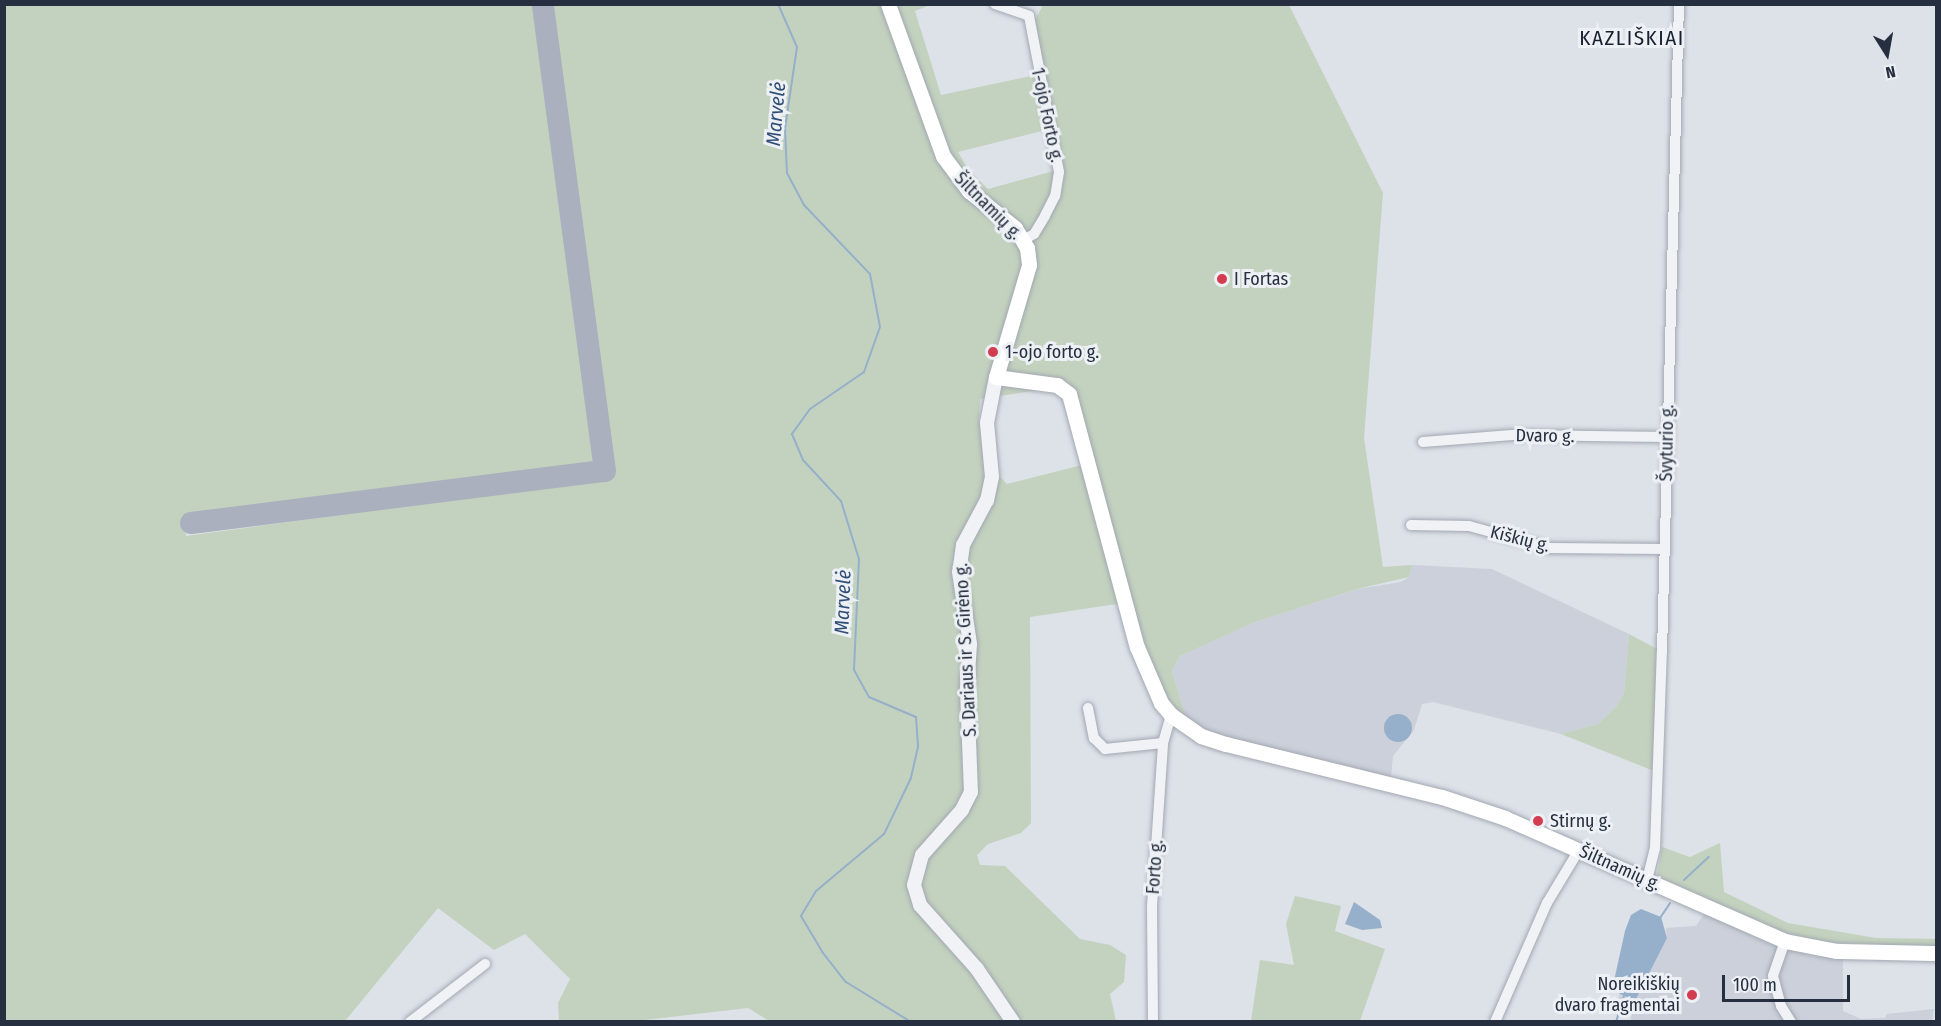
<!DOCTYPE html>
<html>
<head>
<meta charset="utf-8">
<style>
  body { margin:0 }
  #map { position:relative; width:1941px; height:1026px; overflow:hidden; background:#dde1e8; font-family:"Fira Sans Condensed",sans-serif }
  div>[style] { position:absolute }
  .built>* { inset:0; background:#cbd0da }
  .green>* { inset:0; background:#c3d2be }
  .water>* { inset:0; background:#96afca }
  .round { border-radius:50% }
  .stream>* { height:2px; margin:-1px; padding:0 1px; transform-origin:1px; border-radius:1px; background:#96afca }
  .taxiway>* { height:22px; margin:-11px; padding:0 11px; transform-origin:11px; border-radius:11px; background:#aab0bd }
  .roads { filter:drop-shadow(0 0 2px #a2a8b2) drop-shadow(0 0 2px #a2a8b2) }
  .minor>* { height:10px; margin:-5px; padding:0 5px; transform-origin:5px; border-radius:5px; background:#f0f2f6 }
  .tertiary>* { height:14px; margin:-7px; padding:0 7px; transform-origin:7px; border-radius:7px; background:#f0f2f6 }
  .secondary>* { height:15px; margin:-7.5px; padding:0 7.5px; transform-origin:7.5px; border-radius:7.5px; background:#fff }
  .dots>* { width:16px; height:16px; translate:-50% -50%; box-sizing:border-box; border:3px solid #edf0f5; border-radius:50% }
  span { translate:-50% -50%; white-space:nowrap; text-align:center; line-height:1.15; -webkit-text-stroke:6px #edf0f5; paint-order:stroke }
  .street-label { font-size:18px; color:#262f3f }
  .poi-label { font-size:18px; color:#262f3f }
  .left { translate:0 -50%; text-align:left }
  .right { translate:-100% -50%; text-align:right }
  .water-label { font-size:20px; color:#2f4d75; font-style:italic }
  .quarter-label { font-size:21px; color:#192030; letter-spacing:1.5px }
  .frame { position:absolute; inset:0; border:6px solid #262f3f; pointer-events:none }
  .north { position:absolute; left:1857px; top:24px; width:60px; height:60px; -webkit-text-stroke:4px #edf0f5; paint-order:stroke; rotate:169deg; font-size:16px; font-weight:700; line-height:24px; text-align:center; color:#262f3f }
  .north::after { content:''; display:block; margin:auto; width:21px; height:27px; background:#262f3f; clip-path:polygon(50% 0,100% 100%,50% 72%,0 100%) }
  .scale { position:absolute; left:1722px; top:975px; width:128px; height:27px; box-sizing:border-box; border:3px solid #262f3f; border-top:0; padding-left:8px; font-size:18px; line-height:21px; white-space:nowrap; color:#262f3f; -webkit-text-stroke:4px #edf0f5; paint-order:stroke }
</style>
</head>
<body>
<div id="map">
  <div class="built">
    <i style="clip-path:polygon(1412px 565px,1492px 569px,1629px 634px,1624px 693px,1616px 707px,1598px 724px,1561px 734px,1433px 702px,1422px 704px,1414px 730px,1393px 756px,1391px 777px,1245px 744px,1201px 729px,1182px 716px,1184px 711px,1172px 671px,1180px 656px,1255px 622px,1357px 589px,1401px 582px,1409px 577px)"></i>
    <i style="clip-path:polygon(1704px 914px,1776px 945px,1812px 956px,1843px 959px,1843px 1011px,1861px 1019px,1885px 1018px,1887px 1014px,1934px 1009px,1932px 1022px,1630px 1022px,1632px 1014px,1615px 1010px,1620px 994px,1629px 1000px,1667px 938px,1666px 928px,1696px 926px)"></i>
  </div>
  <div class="green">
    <i style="clip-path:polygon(evenodd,5px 5px,536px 5px,595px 434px,597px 449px,591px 464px,578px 469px,183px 515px,186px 536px,612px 478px,550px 5px,930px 5px,915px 11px,941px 95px,1041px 74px,1034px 22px,1043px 5px,1289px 5px,1383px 193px,1364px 438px,1383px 567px,1412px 565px,1409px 577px,1357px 589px,1255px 622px,1180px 656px,1172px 671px,1184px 711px,1182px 716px,1160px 687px,1130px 602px,1030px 617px,1031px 823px,1021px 833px,988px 844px,977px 855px,980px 865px,1005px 866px,1080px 939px,1110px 945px,1126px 955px,1124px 982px,1110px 994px,1116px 1021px,771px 1022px,748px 1008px,636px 1021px,559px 1021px,558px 1003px,570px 979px,525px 934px,494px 950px,438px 908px,345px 1021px,5px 1022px,5px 5px,1046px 130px,1054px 171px,988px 189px,968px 169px,958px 152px,1046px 130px,5px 5px,1046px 389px,1062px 394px,1082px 465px,1007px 484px,986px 463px,979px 420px,980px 399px,1046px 389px)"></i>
    <i style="clip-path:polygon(1629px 634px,1657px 649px,1654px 771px,1561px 734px,1598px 724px,1616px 707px,1624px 693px)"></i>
    <i style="clip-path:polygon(1720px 843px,1724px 892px,1788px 923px,1876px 938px,1936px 939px,1936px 947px,1819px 942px,1782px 932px,1657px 876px,1662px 847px,1690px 857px)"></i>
    <i style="clip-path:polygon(1295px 896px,1341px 906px,1335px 931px,1385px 949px,1360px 1021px,1251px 1021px,1260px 960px,1294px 965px,1286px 924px)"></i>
  </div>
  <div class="water">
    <i class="round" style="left:1384px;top:714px;width:28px;height:28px"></i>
    <i style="clip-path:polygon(1354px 902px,1380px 920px,1382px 928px,1362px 930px,1345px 924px)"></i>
    <i style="clip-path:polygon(1641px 909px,1661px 917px,1667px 938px,1635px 1001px,1612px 990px,1625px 931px,1631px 915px)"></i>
  </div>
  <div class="stream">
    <i style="left:778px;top:4px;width:47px;rotate:66.2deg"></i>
    <i style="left:797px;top:47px;width:82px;rotate:98.4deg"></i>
    <i style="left:785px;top:128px;width:45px;rotate:87.5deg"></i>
    <i style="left:787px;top:173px;width:36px;rotate:62deg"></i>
    <i style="left:804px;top:205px;width:95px;rotate:46.3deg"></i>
    <i style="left:870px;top:274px;width:54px;rotate:79.3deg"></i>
    <i style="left:880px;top:327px;width:48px;rotate:109.6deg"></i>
    <i style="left:864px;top:372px;width:65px;rotate:145.6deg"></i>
    <i style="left:810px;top:409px;width:31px;rotate:126deg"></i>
    <i style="left:792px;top:434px;width:28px;rotate:67deg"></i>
    <i style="left:803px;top:460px;width:56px;rotate:47.2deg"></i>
    <i style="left:841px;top:501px;width:61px;rotate:72.8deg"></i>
    <i style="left:859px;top:559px;width:111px;rotate:92.6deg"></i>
    <i style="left:854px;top:670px;width:31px;rotate:61deg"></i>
    <i style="left:869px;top:697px;width:51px;rotate:23.1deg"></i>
    <i style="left:916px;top:717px;width:30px;rotate:86deg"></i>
    <i style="left:918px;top:747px;width:32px;rotate:103deg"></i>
    <i style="left:911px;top:778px;width:62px;rotate:115.7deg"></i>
    <i style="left:884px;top:834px;width:89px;rotate:140deg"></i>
    <i style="left:816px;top:891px;width:29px;rotate:121deg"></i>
    <i style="left:801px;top:916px;width:43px;rotate:59.3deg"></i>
    <i style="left:823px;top:953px;width:37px;rotate:52deg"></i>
    <i style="left:846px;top:982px;width:76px;rotate:31.6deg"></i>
    <i style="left:1684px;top:880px;width:34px;rotate:-43deg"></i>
    <i style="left:1660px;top:918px;width:18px;rotate:-56deg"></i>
    <i style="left:1616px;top:1022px;width:28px;rotate:-73deg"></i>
  </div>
  <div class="taxiway">
    <i style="left:191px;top:523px;width:417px;rotate:-7.2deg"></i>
    <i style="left:605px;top:471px;width:471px;rotate:-97.6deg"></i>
  </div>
  <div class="roads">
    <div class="minor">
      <i style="left:995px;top:4px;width:36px;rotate:19deg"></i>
      <i style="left:1029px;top:16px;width:159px;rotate:79.1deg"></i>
      <i style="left:1059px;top:172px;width:24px;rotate:99deg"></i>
      <i style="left:1055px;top:196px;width:22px;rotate:117deg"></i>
      <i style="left:1045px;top:216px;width:21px;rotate:121deg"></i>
      <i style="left:1034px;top:234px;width:13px;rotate:151deg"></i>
      <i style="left:1423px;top:442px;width:89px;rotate:-4.5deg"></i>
      <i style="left:1512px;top:435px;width:155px;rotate:0.7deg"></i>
      <i style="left:1411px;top:525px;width:58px;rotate:1deg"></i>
      <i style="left:1469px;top:526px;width:83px;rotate:15.4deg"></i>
      <i style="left:1549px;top:548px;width:116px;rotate:0.5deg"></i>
      <i style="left:1088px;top:708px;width:31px;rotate:79deg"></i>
      <i style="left:1094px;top:738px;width:16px;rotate:45deg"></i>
      <i style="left:1105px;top:749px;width:58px;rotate:-5.9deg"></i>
      <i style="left:1647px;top:880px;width:33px;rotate:-76deg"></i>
      <i style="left:1655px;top:848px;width:196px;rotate:-88deg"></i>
      <i style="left:1662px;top:652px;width:648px;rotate:-88.5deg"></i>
      <i style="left:1785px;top:941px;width:37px;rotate:109deg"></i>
      <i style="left:1773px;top:976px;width:31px;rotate:75deg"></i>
      <i style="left:1781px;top:1006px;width:19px;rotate:58deg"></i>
      <i style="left:410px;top:1022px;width:95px;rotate:-37.7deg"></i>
      <i style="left:1153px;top:1022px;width:116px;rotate:-90.5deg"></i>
      <i style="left:1152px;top:906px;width:163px;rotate:-86.1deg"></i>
      <i style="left:1163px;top:743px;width:29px;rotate:-74deg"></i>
      <i style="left:1495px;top:1022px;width:130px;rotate:-66.4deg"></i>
      <i style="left:1547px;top:903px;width:62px;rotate:-58.9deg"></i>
    </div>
    <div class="tertiary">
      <i style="left:996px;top:377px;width:47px;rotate:101.1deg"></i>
      <i style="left:987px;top:423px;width:54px;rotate:84.7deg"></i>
      <i style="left:992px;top:477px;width:24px;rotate:102deg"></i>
      <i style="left:987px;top:500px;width:51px;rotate:118.1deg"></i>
      <i style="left:963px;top:545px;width:27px;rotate:98deg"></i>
      <i style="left:959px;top:572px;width:73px;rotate:81.3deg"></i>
      <i style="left:970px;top:644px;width:45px;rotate:93.8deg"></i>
      <i style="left:967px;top:689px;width:103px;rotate:87.8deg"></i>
      <i style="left:971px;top:792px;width:20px;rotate:117deg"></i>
      <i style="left:962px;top:810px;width:60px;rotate:131.6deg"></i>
      <i style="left:922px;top:855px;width:31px;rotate:105deg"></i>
      <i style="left:914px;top:885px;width:21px;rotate:73deg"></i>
      <i style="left:920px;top:905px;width:86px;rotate:48.3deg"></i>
      <i style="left:977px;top:969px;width:64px;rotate:55.8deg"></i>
    </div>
    <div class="secondary">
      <i style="left:888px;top:4px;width:162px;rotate:70.1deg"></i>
      <i style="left:943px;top:156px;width:44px;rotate:53.4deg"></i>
      <i style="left:969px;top:191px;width:59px;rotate:38.8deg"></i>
      <i style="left:1015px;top:228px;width:23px;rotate:59deg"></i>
      <i style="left:1027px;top:248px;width:17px;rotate:83deg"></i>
      <i style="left:1029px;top:265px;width:117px;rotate:106.4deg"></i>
      <i style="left:996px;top:377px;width:62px;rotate:7.5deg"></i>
      <i style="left:1057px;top:385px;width:15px;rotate:37deg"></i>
      <i style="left:1069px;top:394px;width:262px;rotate:75deg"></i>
      <i style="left:1137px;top:647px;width:61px;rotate:66.8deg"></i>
      <i style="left:1161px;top:703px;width:16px;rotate:50deg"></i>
      <i style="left:1171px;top:715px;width:37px;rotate:35deg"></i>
      <i style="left:1201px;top:736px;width:26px;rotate:18deg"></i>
      <i style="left:1226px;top:744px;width:222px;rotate:13.8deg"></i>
      <i style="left:1442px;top:797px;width:66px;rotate:18.4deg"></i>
      <i style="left:1505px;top:818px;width:306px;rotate:23.7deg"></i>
      <i style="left:1785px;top:941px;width:53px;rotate:10.9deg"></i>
      <i style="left:1837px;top:951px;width:99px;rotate:1.2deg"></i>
    </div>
  </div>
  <div class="dots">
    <i style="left:1222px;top:279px;background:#d33c51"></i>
    <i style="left:993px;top:352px;background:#d33c51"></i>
    <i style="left:1538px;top:821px;background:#d33c51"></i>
    <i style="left:1692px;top:995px;background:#d33c51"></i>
  </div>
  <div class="street-label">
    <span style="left:1047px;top:115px;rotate:78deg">1-ojo Forto g.</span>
    <span style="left:988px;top:206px;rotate:45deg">Šiltnamių g.</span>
    <span style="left:1545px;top:436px;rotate:1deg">Dvaro g.</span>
    <span style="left:1667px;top:443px;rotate:-89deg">Švyturio g.</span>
    <span style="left:1520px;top:539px;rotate:14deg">Kiškių g.</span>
    <span style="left:966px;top:650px;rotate:-93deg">S. Dariaus ir S. Girėno g.</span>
    <span style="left:1155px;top:867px;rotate:-86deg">Forto g.</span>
    <span style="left:1620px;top:868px;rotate:24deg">Šiltnamių g.</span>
  </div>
  <div class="poi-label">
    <span class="left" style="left:1234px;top:279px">I Fortas</span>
    <span class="left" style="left:1005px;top:352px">1-ojo forto g.</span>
    <span class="left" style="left:1550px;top:821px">Stirnų g.</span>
    <span class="right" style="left:1680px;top:995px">Noreikiškių<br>dvaro fragmentai</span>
  </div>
  <div class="water-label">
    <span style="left:776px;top:114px;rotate:-85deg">Marvelė</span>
    <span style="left:843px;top:602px;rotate:-88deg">Marvelė</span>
  </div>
  <div class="quarter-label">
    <span style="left:1632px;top:38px">KAZLIŠKIAI</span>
  </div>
  <div class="frame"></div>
  <div class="north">N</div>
  <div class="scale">100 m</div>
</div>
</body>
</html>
